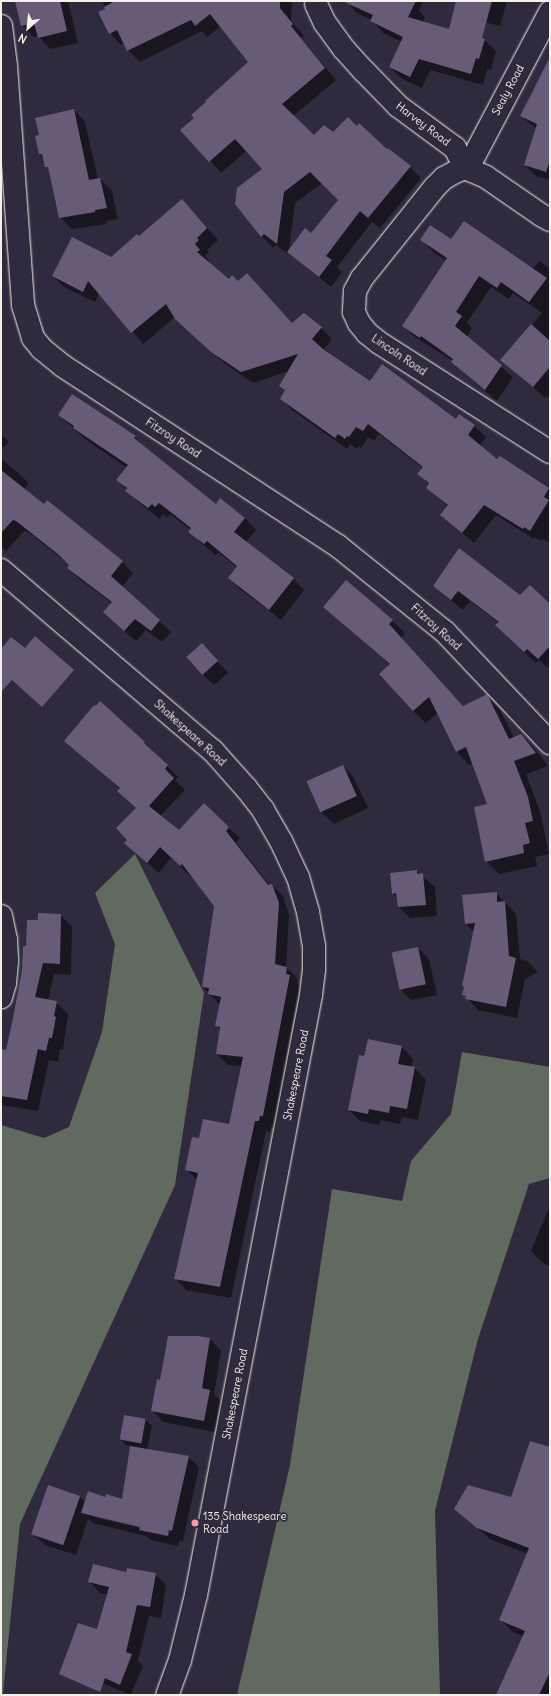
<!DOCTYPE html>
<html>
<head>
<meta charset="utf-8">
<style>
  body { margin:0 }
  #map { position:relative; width:551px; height:1696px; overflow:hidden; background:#2f2a3d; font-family:Delius,sans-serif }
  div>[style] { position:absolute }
  .green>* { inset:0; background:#616a5e }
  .shadow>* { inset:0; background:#0007 }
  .building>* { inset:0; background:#675b78; transform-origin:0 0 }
  .roads { filter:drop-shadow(0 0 1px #f4f1e8) drop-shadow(0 0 1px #f4f1e8) }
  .minor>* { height:22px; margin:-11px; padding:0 11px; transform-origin:11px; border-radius:11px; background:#2f2a3d }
  .dots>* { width:11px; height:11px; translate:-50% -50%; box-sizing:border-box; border:2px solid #2f2a3d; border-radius:50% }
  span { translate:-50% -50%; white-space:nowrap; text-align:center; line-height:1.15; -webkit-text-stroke:3.5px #2f2a3d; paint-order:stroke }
  .street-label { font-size:11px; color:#f4f1e8 }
  .poi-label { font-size:11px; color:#f4f1e8 }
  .left { translate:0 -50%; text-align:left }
  .frame { position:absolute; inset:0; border:2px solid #f4f1e8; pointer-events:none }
  .north { position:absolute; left:8px; top:8px; width:40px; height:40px; -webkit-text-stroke:3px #2f2a3d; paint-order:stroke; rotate:207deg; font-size:11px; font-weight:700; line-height:16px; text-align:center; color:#f4f1e8 }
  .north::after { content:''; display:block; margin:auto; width:14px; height:18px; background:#f4f1e8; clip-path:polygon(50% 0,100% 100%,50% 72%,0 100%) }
</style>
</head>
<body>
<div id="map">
  <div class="green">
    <i style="clip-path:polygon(135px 854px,204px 993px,175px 1185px,20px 1524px,3px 1693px,1px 1695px,1px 1125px,44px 1138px,69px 1127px,102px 1032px,115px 944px,95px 893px)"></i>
    <i style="clip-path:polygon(462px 1052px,550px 1067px,550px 1178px,529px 1184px,478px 1339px,435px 1511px,440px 1695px,237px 1695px,290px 1465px,332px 1189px,402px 1201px,411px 1161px,451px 1114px)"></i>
  </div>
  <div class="shadow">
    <i style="clip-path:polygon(26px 1px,68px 1px,78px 43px,50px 49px,38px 36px,33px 37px,22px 25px)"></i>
    <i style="clip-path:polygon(evenodd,102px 1px,292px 1px,291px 21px,304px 36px,301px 38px,336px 80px,293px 116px,314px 137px,357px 127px,410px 167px,421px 178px,380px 228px,372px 222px,337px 267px,342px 272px,331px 287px,289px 252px,288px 254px,276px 245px,273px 248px,262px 236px,263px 169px,247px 150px,221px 173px,182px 130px,250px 62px,221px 26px,207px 37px,202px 31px,140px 62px,128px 50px,125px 43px,121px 45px,110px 33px,106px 9px,102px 1px,322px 183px,339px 200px,311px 234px,289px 250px,295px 203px,322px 183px)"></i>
    <i style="clip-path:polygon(346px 1px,423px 1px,419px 11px,425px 17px,423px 22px,484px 40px,496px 51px,491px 70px,487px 69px,483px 85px,430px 70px,422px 88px,402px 79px,390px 67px,402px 42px,383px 33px,372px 20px,357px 13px)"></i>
    <i style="clip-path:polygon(457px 1px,507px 1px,500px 26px,468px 18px)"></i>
    <i style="clip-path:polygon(550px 70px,550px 180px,536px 176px,525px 165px,537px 129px,521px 116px,534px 87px,536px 87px)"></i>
    <i style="clip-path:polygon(74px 110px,85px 122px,98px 179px,100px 179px,112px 191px,118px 219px,106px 221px,106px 224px,72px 229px,60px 217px,50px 170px,40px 154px,40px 136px)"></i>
    <i style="clip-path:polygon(193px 212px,218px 240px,207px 250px,209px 252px,205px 256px,210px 262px,209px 263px,229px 280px,292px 324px,321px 328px,332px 339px,324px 349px,370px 382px,457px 420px,474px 426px,486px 437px,480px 446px,497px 460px,500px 457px,549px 489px,550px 543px,543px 539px,541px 541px,535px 537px,534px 539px,496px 515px,474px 543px,441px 515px,448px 506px,427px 488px,429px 485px,419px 474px,423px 468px,379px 434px,374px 441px,368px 437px,361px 448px,359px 446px,357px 449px,350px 444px,347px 449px,292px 410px,281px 398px,286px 391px,280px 386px,289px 371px,253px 383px,224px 363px,175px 317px,143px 344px,99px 293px,95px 302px,64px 287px,53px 276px,111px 258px,139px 237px)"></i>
    <i style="clip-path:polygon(422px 240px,452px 240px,533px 269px,539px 261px,550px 269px,550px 399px,546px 396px,545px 398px,502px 360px,542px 313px,513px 293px,509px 299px,491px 287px,467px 323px,472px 328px,467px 337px,513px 377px,497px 401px,464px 373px,453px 361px,415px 337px,403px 326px,447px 261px,433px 252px)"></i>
    <i style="clip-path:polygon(59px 415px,135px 437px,146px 449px,216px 505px,245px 518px,256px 530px,246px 542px,293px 578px,304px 590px,281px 620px,240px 589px,229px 578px,237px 567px,218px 552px,216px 555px,201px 543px,190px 532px,191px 530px,170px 514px,167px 518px,163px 514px,160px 519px,138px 502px,118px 480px,127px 468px,85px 439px)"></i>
    <i style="clip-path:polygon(1px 434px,9px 442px,1px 450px)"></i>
    <i style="clip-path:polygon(1px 458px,29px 483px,24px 489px,122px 562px,133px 573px,122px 587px,171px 632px,162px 642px,146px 630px,136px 641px,115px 623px,112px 603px,79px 579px,68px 568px,70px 565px,28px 532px,24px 531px,6px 551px,1px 546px)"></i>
    <i style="clip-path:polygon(434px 586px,520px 597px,550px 605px,550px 670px,539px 660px,536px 663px,508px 637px,499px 623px,470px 601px,463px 610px)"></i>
    <i style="clip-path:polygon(324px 607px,392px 620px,405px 633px,401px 638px,463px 706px,486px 695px,499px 708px,514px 738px,521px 735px,534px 748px,548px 766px,526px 774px,540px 811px,549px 854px,535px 857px,537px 866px,499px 874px,486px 861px,489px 805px,473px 763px,469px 765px,457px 752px,438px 713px,426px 723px,413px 711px,390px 665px)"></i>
    <i style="clip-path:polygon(202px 644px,228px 673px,214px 685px,202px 674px)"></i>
    <i style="clip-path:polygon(100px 703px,145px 743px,178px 777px,175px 780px,185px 790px,160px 816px,179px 832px,204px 805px,240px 838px,236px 842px,270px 886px,272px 885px,283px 896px,289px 915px,286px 967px,298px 979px,297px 983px,300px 987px,274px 1127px,271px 1127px,270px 1132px,266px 1131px,231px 1298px,186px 1290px,175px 1278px,197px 1180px,187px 1170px,200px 1140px,230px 1125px,242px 1066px,228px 1065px,217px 1054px,220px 1030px,216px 1025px,220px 1005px,203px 987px,215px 905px,192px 876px,191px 877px,171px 858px,159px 873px,125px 843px,128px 840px,137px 809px,118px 791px,120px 789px,66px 741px)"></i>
    <i style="clip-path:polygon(343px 766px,354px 778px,368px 808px,334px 824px,322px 813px,308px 782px)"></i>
    <i style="clip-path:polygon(416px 871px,435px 887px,437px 916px,410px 918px,399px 907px,398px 898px,393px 893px)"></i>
    <i style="clip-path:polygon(496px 893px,516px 914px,520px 959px,527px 961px,538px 972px,525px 979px,517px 1018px,478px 1010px,464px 995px,474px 932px,466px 924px)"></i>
    <i style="clip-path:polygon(60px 915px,72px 926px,71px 975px,54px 974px,48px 1001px,56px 1002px,68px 1014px,63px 1049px,60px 1049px,58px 1062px,49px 1060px,38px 1111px,1px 1105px,1px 1065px,6px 1051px,14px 1018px,27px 947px,39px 921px)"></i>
    <i style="clip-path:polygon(418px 948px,429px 959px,437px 995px,411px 1000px,400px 989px)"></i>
    <i style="clip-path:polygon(402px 1047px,413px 1059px,411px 1068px,415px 1068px,426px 1080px,418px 1120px,402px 1117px,400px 1124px,381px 1120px,379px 1125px,360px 1121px,349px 1110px,365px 1057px)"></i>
    <i style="clip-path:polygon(548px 1210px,550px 1211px,550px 1266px,543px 1263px,531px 1251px)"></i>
    <i style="clip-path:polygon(210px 1339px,221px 1351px,214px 1394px,221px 1402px,215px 1432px,163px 1422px,152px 1410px,160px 1381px)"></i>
    <i style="clip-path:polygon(evenodd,124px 1416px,146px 1420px,152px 1426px,147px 1450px,188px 1457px,199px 1467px,183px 1541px,180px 1540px,178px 1546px,151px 1540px,146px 1536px,93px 1523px,88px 1519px,76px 1555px,45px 1545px,33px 1533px,48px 1486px,80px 1497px,85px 1502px,106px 1499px,123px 1500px,131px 1446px,126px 1445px,120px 1439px,124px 1416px,94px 1515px,145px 1527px,145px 1529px,94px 1517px,94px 1515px)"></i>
    <i style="clip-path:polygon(550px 1448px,550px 1695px,498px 1695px,524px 1637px,513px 1632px,501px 1620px,528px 1554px,490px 1539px,455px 1509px,512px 1498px)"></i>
    <i style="clip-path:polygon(127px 1573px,155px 1574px,166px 1585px,161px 1618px,149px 1616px,138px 1661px,143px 1666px,131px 1695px,76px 1672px,98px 1631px,108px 1595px,100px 1593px,89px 1581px)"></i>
  </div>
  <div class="building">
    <i style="clip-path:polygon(15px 1px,60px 1px,67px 31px,38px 38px,34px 23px,21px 26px)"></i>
    <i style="clip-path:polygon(115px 1px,280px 1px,280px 8px,293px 24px,291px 26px,325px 68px,282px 104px,314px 135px,324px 125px,333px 132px,348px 117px,357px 126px,359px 123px,387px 149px,388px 148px,411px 166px,368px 218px,360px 211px,326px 256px,332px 260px,319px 277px,287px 252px,305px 228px,311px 233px,338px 200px,310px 172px,284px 192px,277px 244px,264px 234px,261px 237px,235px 204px,237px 188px,262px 169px,235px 139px,209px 162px,180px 130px,194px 118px,191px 115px,206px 102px,205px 101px,248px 62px,210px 14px,195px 26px,191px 20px,127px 51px,117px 30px,109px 34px,98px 12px,105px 9px,104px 7px)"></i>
    <i style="clip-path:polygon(342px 1px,416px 1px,408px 17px,449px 29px,456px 1px,492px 1px,482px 38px,485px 39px,479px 59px,476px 58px,471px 74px,419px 59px,410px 77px,389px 67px,403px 37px,370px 21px,373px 15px)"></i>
    <i style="clip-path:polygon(550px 57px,550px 160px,546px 172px,524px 165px,537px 124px,520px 116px)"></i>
    <i style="clip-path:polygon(74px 109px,89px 180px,100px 178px,107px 208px,95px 210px,95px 212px,59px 218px,48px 167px,45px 167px,42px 154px,39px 154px,35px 136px,39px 135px,35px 118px)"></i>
    <i style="clip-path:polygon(182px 199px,207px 228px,197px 238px,199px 240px,195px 244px,200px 250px,197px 252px,229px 279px,232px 275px,238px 281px,247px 273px,292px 323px,304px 313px,322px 327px,312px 339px,323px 349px,370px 381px,382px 364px,456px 419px,459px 414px,475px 425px,468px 435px,497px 459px,500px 456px,549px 488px,544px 497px,549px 500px,530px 531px,524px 527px,523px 529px,484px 505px,462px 533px,440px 515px,448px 505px,426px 488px,429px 483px,417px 474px,423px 467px,368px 424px,363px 431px,356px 427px,349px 437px,347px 436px,345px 439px,338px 434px,335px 438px,280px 399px,285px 390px,279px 386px,298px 354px,241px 372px,211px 352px,175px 319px,166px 304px,131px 333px,88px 281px,83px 292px,52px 276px,72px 237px,111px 257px,137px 234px,139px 236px)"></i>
    <i style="clip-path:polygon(464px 221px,547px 278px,529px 302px,501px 282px,497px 288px,479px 276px,456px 312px,462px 316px,455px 326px,502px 365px,485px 390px,451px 362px,453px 359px,421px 336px,420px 338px,402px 326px,447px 258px,420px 240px,430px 225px,451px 239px)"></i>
    <i style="clip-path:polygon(531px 324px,550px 341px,550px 367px,533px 387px,500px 360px)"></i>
    <i style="clip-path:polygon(72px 394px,136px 436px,134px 438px,216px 504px,220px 498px,245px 518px,234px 532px,294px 578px,269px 610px,228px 578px,237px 566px,207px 541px,204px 544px,188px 532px,191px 528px,159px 503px,155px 507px,152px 504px,148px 508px,125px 491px,127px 488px,116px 480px,128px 465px,73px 428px,74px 426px,58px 415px)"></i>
    <i style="clip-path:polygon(1px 470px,44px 504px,47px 500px,123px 561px,111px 576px,160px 620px,151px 631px,135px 619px,124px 631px,103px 612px,112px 602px,67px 568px,69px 565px,59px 555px,16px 521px,13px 520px,1px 533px)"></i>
    <i style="clip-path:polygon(459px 548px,520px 595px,530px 585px,550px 604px,550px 646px,538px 659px,527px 649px,524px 652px,495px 625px,499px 622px,458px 591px,451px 600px,433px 586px)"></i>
    <i style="clip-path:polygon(346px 580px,393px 620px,389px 624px,463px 706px,487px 694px,509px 739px,521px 734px,536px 753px,514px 761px,528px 797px,533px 821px,525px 823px,530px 843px,523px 845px,524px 853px,485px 862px,474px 807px,487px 804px,466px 747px,456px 752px,429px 697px,413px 711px,379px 674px,390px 664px,323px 607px)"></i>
    <i style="clip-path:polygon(35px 636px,74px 670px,42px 707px,12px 680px,1px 692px,1px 649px,11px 637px,25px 648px)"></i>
    <i style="left:202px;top:643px;width:24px;height:21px;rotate:48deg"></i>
    <i style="clip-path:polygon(100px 701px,145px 742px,144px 743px,168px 765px,165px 769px,174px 778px,149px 806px,179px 830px,204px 803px,229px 827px,226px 831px,268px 885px,272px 884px,279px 903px,275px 964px,287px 967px,286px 974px,290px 975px,263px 1116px,260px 1116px,259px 1121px,255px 1121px,220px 1287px,174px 1279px,198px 1173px,185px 1170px,192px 1137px,199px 1138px,203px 1119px,229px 1124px,243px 1057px,216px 1054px,220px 1027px,215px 1026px,221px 997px,208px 994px,209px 988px,202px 987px,214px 906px,182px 864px,180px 866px,160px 847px,147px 863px,124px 843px,127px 840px,116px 828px,136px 808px,117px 791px,120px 788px,64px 741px,94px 705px,96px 706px)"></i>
    <i style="left:343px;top:765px;width:34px;height:40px;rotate:66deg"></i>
    <i style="clip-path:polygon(417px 870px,417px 874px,423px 873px,426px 905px,398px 907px,396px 893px,392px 894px,390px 873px)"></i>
    <i style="clip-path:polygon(497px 892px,497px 902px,505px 901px,509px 956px,516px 958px,506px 1007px,465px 999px,466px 996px,462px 995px,464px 987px,462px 986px,475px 923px,465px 924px,462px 895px)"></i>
    <i style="clip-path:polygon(38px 913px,61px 914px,60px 964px,43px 963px,35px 997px,57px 1001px,54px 1016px,56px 1017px,52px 1038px,49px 1038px,46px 1051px,38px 1049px,27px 1100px,1px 1096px,1px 1049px,6px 1050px,13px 1018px,22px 970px,23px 946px,26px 946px,27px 920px,38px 920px)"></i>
    <i style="left:418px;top:947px;width:38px;height:27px;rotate:78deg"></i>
    <i style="clip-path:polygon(368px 1039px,402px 1046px,398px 1064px,415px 1067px,407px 1109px,390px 1106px,389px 1113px,369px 1109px,368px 1114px,348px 1110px,359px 1055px,364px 1056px)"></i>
    <i style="clip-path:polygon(168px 1336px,198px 1336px,210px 1338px,202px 1388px,210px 1390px,204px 1421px,151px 1411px,157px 1379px,160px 1380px)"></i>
    <i style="left:124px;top:1415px;width:22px;height:25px;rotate:10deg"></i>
    <i style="clip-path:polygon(530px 1441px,550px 1447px,550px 1672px,539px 1695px,496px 1695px,525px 1631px,499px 1620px,529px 1548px,477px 1528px,454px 1509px,468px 1485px,511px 1497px)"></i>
    <i style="clip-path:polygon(130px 1446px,189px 1456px,172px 1531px,169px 1530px,168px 1536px,139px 1530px,140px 1527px,81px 1513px,88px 1491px,105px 1497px,106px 1494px,122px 1499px)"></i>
    <i style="left:48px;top:1485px;width:34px;height:52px;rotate:19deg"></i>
    <i style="clip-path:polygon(93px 1564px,126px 1572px,127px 1568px,156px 1573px,150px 1607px,137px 1605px,126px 1652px,132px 1654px,120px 1685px,105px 1678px,100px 1692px,59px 1674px,78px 1623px,97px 1629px,109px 1587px,88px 1582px)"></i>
  </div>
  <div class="roads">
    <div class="minor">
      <i style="left:316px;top:4px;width:21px;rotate:65deg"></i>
      <i style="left:325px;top:23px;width:32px;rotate:54deg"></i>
      <i style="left:344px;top:49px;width:30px;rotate:48deg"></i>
      <i style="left:364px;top:71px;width:49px;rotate:45.8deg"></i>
      <i style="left:398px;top:106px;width:71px;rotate:36.4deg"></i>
      <i style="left:455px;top:148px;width:22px;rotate:63deg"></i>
      <i style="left:1px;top:26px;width:40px;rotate:82.9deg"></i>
      <i style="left:6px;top:66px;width:240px;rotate:85.9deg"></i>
      <i style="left:23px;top:305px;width:34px;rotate:73deg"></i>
      <i style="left:33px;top:338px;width:14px;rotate:51deg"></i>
      <i style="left:42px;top:349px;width:27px;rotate:39deg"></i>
      <i style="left:63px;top:366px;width:329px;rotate:33.2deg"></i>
      <i style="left:338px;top:546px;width:137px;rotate:38.8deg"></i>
      <i style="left:445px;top:632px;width:153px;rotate:46.6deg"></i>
      <i style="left:465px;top:168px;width:11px;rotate:158deg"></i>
      <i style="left:455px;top:172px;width:13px;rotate:151deg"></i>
      <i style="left:444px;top:178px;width:13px;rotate:135deg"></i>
      <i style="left:435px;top:187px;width:117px;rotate:128.7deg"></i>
      <i style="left:362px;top:278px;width:15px;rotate:118deg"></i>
      <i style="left:355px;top:291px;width:21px;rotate:93deg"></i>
      <i style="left:354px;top:312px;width:12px;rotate:66deg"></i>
      <i style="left:359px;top:323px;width:13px;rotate:51deg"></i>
      <i style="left:367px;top:333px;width:14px;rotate:39deg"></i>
      <i style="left:378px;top:342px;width:204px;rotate:32.6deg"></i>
      <i style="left:465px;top:168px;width:11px;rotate:-49deg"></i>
      <i style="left:472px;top:160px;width:167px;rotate:-62.2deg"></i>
      <i style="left:465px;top:168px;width:23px;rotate:23deg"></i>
      <i style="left:486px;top:177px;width:67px;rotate:34.6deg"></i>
      <i style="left:541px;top:215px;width:10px;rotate:29deg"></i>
      <i style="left:1px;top:570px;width:279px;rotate:40.5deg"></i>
      <i style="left:213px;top:751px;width:50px;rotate:48.3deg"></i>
      <i style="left:246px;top:788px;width:28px;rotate:52deg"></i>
      <i style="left:263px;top:810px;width:36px;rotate:60deg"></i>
      <i style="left:281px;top:841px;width:40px;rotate:65deg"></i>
      <i style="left:298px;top:877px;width:36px;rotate:74deg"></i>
      <i style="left:308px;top:912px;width:35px;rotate:80deg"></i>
      <i style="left:314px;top:946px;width:24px;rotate:90deg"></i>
      <i style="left:314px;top:970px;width:25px;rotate:97deg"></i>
      <i style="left:311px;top:995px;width:611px;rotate:100.85deg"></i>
      <i style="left:196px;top:1595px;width:67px;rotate:103.8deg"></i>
      <i style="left:180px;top:1660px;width:37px;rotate:110deg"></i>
      <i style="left:1px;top:916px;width:25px;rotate:78deg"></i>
      <i style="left:6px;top:940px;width:21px;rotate:87deg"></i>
      <i style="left:7px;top:961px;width:22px;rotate:95deg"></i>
      <i style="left:5px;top:983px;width:15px;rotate:106deg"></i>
    </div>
  </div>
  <div class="dots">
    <i style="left:195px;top:1523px;background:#ff9aa2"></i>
  </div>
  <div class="street-label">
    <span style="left:508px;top:90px;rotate:-62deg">Sealy Road</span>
    <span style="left:423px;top:124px;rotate:37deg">Harvey Road</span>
    <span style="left:399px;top:355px;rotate:34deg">Lincoln Road</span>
    <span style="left:173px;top:438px;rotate:33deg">Fitzroy Road</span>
    <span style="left:436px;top:627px;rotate:42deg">Fitzroy Road</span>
    <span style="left:190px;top:733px;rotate:42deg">Shakespeare Road</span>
    <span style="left:296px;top:1075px;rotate:-79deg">Shakespeare Road</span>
    <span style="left:235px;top:1394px;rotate:-79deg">Shakespeare Road</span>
  </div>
  <div class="poi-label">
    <span class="left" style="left:203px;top:1523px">135 Shakespeare<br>Road</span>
  </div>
  <div class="frame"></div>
  <div class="north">N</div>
</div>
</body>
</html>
